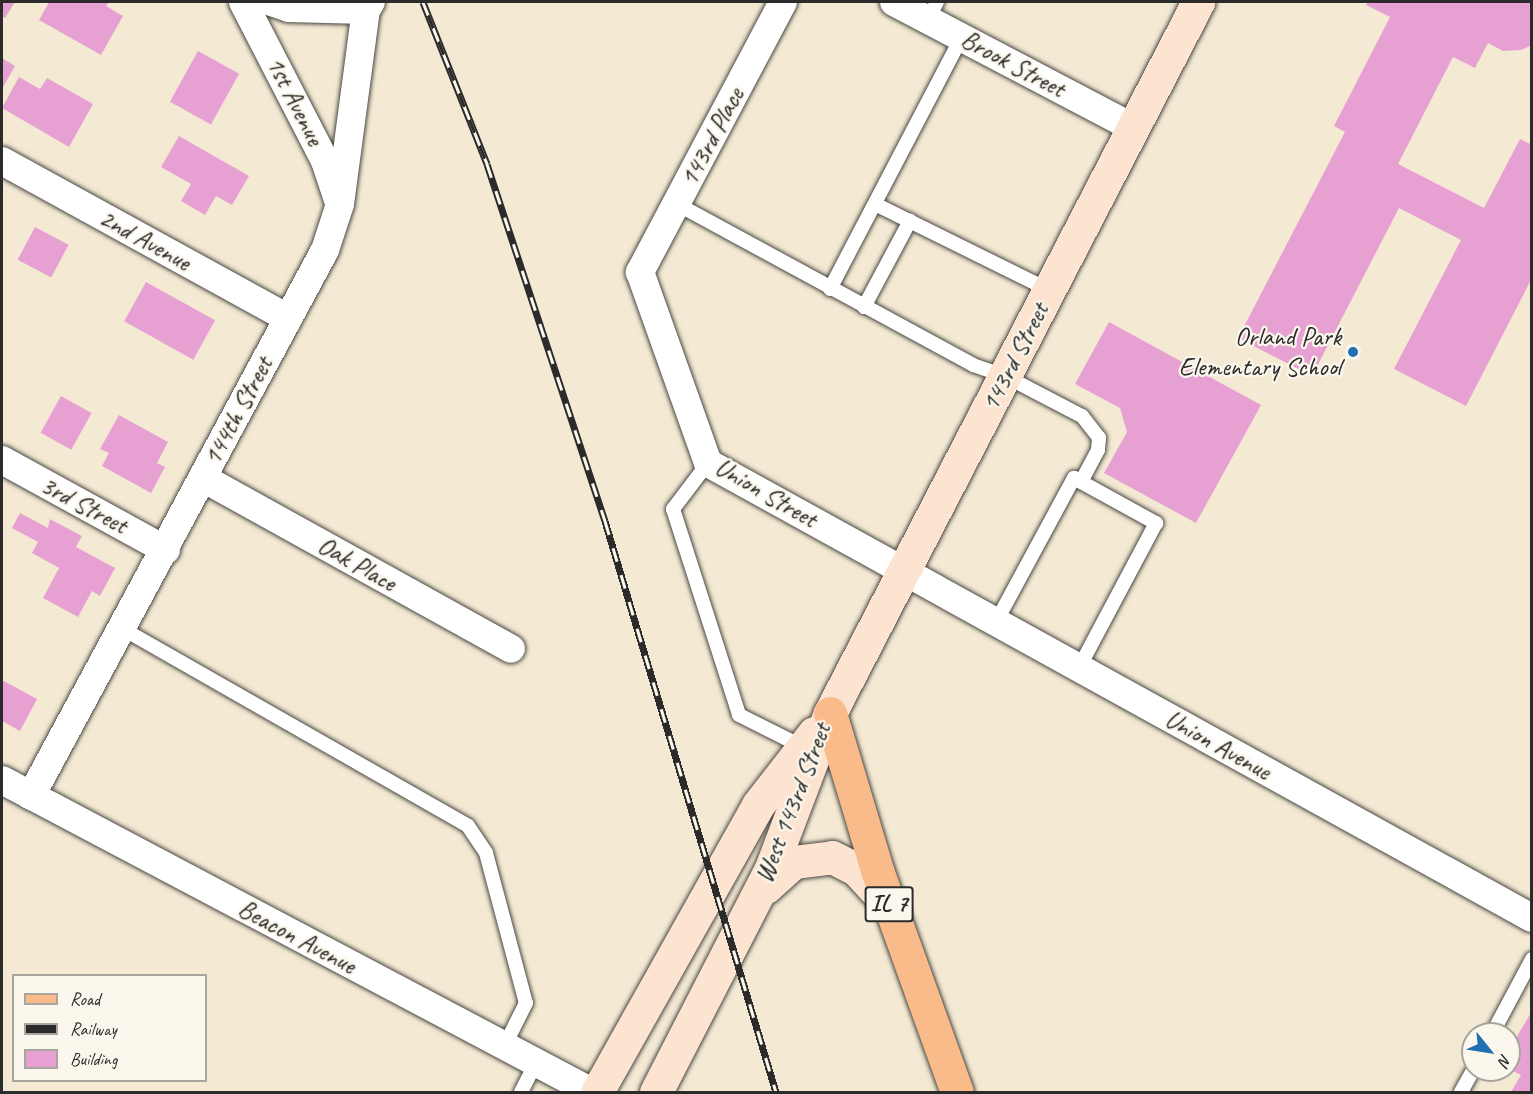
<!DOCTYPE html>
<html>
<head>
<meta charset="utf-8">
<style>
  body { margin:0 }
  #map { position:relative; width:1533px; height:1094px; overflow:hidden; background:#f4ead3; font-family:Caveat,sans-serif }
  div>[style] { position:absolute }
  .building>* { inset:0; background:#e6a1d2; transform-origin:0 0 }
  .roads { filter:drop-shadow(0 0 2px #494844) drop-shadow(0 0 2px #494844) }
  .lane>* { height:14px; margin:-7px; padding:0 7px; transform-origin:7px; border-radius:7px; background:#fff }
  .street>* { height:28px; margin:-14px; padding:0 14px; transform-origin:14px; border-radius:14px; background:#fff }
  .secondary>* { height:33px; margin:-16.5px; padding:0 16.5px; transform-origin:16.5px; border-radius:16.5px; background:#fde4d1 }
  .primary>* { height:33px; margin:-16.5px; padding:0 16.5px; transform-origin:16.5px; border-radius:16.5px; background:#fabb8b }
  .rail>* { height:7px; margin-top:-3.5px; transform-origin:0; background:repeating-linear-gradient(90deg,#fbf7ec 0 14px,#2b2b2b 0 28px); box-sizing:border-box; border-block:2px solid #2b2b2b }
  .dots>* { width:16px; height:16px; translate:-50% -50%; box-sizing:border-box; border:3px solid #fbf7ec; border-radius:50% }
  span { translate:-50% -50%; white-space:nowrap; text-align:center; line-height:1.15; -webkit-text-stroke:4.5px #fbf7ec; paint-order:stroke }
  .shield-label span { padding:2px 4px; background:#fbf7ec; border:2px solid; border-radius:4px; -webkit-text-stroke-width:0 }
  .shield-label { font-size:24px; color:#2b2b2b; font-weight:700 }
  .street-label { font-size:26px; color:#2b2b2b }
  .poi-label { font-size:26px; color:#2b2b2b }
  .right { translate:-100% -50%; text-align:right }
  .frame { position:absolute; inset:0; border:3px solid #2b2b2b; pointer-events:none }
  .legend { position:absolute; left:12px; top:974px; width:195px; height:108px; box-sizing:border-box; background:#fbf7ec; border:2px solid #a8a59f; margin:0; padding:8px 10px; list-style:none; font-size:18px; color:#2b2b2b }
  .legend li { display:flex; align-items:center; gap:12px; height:30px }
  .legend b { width:30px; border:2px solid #a8a59f }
  .north { position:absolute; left:1461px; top:1022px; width:60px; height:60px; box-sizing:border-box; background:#fbf7ec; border:2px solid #a8a59f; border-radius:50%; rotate:120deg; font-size:16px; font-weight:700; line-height:24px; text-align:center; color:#2b2b2b }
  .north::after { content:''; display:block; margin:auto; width:21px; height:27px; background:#1f6fb2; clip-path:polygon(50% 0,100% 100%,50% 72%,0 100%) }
</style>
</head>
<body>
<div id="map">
  <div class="building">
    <i style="clip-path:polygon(2px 2px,15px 2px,5px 18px,2px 16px)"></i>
    <i style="clip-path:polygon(49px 2px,109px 2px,106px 6px,123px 16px,101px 55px,39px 20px)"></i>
    <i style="clip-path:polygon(1368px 2px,1532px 2px,1532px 45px,1521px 50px,1503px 51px,1488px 43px,1475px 68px,1453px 57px,1398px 164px,1484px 208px,1520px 139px,1532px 145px,1532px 278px,1466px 406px,1394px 369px,1461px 240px,1399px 208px,1312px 376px,1238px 338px,1345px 132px,1334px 126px,1390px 17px,1366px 5px)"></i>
    <i style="left:198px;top:51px;width:47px;height:58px;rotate:29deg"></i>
    <i style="clip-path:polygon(2px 58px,15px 66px,2px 89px)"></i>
    <i style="clip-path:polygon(19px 77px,40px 89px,47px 78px,93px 104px,69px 147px,2px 108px)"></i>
    <i style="clip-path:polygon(179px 136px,249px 176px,232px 205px,216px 196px,205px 215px,181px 201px,191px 184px,161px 167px)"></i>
    <i style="left:35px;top:227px;width:38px;height:37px;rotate:28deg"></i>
    <i style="left:146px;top:282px;width:79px;height:45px;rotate:29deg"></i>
    <i style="clip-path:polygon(1109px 322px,1261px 405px,1196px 523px,1104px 473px,1127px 432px,1120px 408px,1075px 384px)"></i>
    <i style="left:61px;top:396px;width:35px;height:42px;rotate:29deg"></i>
    <i style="clip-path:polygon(119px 415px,168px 442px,157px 463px,165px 467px,151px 493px,102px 466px,109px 453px,100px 449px)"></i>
    <i style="clip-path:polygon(20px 513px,48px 528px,50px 519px,82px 536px,76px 547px,115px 568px,100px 596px,92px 591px,78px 617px,43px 598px,59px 568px,32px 553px,38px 542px,12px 528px)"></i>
    <i style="clip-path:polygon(2px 680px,37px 699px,20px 731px,2px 721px)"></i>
    <i style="clip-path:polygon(1532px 1011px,1532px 1092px,1511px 1092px,1521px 1075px,1509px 1069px,1509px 1050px)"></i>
  </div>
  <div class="roads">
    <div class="lane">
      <i style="left:928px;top:19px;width:19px;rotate:-62deg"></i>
      <i style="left:677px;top:204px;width:337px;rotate:28.5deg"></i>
      <i style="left:973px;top:365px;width:34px;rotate:19deg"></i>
      <i style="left:1005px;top:376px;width:87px;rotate:27.5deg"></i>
      <i style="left:1082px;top:416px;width:28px;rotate:52deg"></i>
      <i style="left:1099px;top:438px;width:12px;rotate:95deg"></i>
      <i style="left:1098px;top:450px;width:36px;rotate:118deg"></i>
      <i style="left:875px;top:204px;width:194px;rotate:26.3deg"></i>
      <i style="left:830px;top:289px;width:284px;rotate:-62.4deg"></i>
      <i style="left:864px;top:307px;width:98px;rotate:-61.9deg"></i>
      <i style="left:708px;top:463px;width:58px;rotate:127.3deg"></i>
      <i style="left:673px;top:509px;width:216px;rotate:72.2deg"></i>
      <i style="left:739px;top:715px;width:72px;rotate:26.6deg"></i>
      <i style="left:996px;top:622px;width:164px;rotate:-61.6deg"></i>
      <i style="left:1074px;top:478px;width:94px;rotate:28.8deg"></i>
      <i style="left:1156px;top:523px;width:164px;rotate:118deg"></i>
      <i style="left:123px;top:629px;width:397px;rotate:29.7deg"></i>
      <i style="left:468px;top:826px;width:32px;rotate:56deg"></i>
      <i style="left:486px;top:853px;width:155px;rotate:75.1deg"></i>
      <i style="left:526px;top:1003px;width:49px;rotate:116.6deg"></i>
      <i style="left:1492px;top:1034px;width:85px;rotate:-61.9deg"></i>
      <i style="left:521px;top:1092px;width:33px;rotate:-63deg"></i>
      <i style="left:1461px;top:1092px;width:25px;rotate:-61deg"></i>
    </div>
    <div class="street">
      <i style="left:243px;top:2px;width:179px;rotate:62.7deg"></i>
      <i style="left:325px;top:161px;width:41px;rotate:71.6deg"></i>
      <i style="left:271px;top:2px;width:19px;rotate:18deg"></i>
      <i style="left:289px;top:8px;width:77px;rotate:1.5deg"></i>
      <i style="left:783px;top:2px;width:306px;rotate:117.9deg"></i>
      <i style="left:640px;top:272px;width:203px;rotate:70.4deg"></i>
      <i style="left:708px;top:463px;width:941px;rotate:28.91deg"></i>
      <i style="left:894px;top:2px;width:269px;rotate:27.7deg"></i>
      <i style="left:2px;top:161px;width:326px;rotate:28.8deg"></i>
      <i style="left:2px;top:460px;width:187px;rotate:28.8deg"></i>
      <i style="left:203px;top:478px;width:352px;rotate:29deg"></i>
      <i style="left:2px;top:780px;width:667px;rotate:27.87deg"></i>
      <i style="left:31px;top:796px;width:620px;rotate:-61.7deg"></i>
      <i style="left:325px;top:250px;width:48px;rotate:-71.9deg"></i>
      <i style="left:340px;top:204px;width:196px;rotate:-82.4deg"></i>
      <i style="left:366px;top:10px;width:9px;rotate:-58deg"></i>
    </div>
    <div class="secondary">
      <i style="left:766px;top:887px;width:38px;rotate:-42deg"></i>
      <i style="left:794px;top:862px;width:38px;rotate:-7deg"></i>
      <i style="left:832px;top:857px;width:28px;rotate:27deg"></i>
      <i style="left:857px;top:870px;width:47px;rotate:47.6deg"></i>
      <i style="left:597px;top:1092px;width:329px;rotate:-60.7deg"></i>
      <i style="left:758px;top:805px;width:91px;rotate:-52.1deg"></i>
      <i style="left:656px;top:1092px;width:252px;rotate:-62.8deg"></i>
      <i style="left:771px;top:868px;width:166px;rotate:-69.2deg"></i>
      <i style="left:830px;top:713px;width:801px;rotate:-62.63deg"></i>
    </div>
    <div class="primary">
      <i style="left:830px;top:713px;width:164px;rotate:73.3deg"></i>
      <i style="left:877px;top:870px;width:236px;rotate:70.2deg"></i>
    </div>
  </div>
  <div class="rail">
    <i style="left:423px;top:2px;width:174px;rotate:68.4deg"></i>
    <i style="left:487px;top:164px;width:376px;rotate:71.7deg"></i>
    <i style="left:605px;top:521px;width:596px;rotate:73.33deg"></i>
  </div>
  <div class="dots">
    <i style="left:1353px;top:352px;background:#1f6fb2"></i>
  </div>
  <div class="shield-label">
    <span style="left:889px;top:904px">IL 7</span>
  </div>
  <div class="street-label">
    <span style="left:1013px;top:64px;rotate:28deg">Brook Street</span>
    <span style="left:295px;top:101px;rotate:63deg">1st Avenue</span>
    <span style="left:712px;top:137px;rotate:-62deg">143rd Place</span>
    <span style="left:145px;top:240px;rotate:29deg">2nd Avenue</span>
    <span style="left:1015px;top:357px;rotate:-63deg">143rd Street</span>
    <span style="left:238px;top:411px;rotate:-62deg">144th Street</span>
    <span style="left:766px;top:493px;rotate:30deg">Union Street</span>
    <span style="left:84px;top:505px;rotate:28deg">3rd Street</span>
    <span style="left:357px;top:564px;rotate:29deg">Oak Place</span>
    <span style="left:1218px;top:745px;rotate:29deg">Union Avenue</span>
    <span style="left:793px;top:803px;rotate:-69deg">West 143rd Street</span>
    <span style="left:297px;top:937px;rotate:28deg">Beacon Avenue</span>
  </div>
  <div class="poi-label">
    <span class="right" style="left:1341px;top:352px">Orland Park<br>Elementary School</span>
  </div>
  <div class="frame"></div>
  <ul class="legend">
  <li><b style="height:8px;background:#fabb8b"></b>Road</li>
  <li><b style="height:8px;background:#2b2b2b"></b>Railway</li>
  <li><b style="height:16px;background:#e6a1d2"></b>Building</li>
  </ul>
  <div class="north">N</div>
</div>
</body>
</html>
